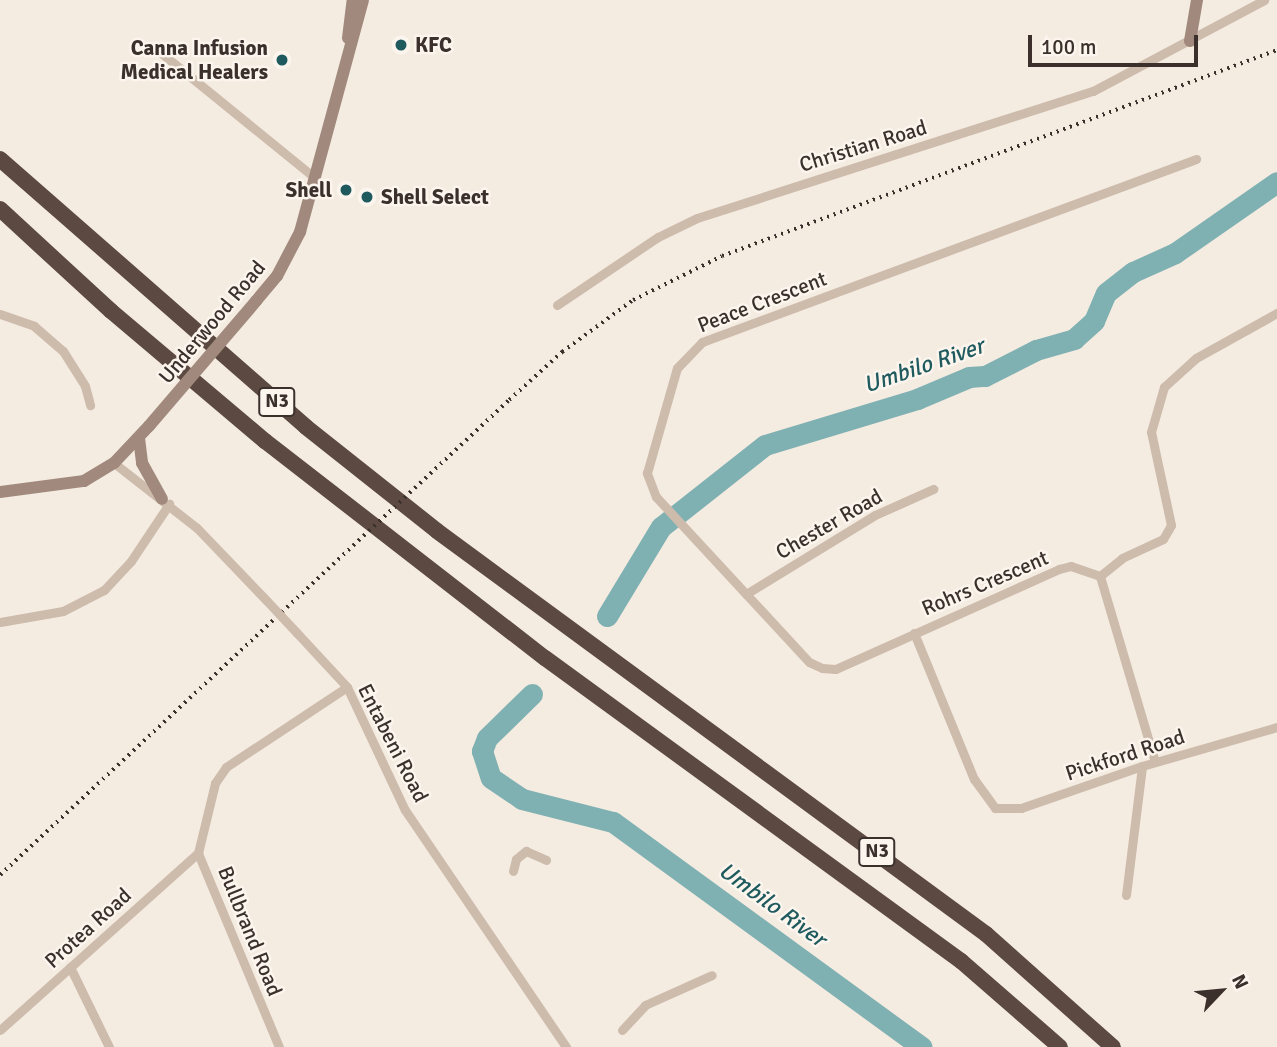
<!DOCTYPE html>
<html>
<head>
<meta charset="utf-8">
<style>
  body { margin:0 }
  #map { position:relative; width:1277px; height:1047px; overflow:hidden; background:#f4ebe1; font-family:Signika,sans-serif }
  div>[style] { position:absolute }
  .river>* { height:21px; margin:-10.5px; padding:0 10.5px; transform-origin:10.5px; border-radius:10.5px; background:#7fb0b2 }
  .street>* { height:9px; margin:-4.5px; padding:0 4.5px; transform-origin:4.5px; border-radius:4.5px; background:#cdbbac }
  .secondary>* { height:12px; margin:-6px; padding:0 6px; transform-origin:6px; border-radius:6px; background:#a18a7d }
  .highway>* { height:16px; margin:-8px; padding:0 8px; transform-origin:8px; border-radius:8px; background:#5c4a42 }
  .rail>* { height:3.5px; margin-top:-1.75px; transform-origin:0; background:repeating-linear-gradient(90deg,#3b302b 0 2px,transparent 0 7px) }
  .street-bridge>* { height:9px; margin:-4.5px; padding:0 4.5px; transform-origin:4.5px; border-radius:4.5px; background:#cdbbac }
  .secondary-bridge>* { height:12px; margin:-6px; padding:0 6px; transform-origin:6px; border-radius:6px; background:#a18a7d }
  .dots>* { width:19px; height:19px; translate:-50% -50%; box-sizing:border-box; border:4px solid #fbf5ee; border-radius:50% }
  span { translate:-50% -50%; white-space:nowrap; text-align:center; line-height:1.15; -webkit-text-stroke:5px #fbf5ee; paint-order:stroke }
  .shield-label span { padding:2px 5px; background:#fbf5ee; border:2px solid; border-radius:5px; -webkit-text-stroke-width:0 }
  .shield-label { font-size:19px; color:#3b302b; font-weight:700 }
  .poi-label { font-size:21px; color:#3b302b; font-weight:700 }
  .left { translate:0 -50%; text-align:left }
  .right { translate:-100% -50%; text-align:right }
  .street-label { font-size:21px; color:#3b302b }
  .water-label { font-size:23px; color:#1f5a5e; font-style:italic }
  .north { position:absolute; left:1186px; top:956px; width:70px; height:70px; -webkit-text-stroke:5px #fbf5ee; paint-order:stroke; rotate:64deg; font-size:19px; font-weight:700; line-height:28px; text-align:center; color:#3b302b }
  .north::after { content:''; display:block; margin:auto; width:24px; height:32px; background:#3b302b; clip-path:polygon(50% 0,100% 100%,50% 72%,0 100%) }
  .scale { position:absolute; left:1028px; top:35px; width:170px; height:32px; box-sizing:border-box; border:4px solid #3b302b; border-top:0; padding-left:9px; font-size:21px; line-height:24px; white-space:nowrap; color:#3b302b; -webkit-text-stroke:5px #fbf5ee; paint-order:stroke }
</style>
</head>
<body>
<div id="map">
  <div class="river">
    <i style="left:607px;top:616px;width:104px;rotate:-58.8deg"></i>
    <i style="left:661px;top:527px;width:132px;rotate:-38.3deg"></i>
    <i style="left:765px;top:445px;width:159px;rotate:-16.8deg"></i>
    <i style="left:917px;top:399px;width:56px;rotate:-22.9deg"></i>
    <i style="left:969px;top:377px;width:16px;rotate:-4deg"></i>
    <i style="left:985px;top:376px;width:57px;rotate:-27deg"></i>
    <i style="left:1036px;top:350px;width:40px;rotate:-16deg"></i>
    <i style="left:1074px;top:339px;width:27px;rotate:-42deg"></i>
    <i style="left:1094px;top:321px;width:30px;rotate:-67deg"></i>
    <i style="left:1106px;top:293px;width:34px;rotate:-38deg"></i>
    <i style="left:1133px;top:272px;width:46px;rotate:-24.3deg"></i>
    <i style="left:1175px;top:253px;width:124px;rotate:-34.8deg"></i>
    <i style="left:532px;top:694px;width:63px;rotate:135.6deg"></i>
    <i style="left:487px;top:738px;width:14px;rotate:111deg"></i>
    <i style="left:482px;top:751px;width:28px;rotate:72deg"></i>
    <i style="left:491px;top:778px;width:37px;rotate:34deg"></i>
    <i style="left:522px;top:799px;width:94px;rotate:14.2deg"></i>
    <i style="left:613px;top:822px;width:382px;rotate:36.1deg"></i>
  </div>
  <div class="street">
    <i style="left:160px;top:52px;width:198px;rotate:39.1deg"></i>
    <i style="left:557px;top:305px;width:122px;rotate:-34deg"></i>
    <i style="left:658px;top:237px;width:43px;rotate:-26deg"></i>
    <i style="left:697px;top:218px;width:416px;rotate:-17.8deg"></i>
    <i style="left:1093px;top:91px;width:194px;rotate:-28deg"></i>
    <i style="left:0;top:314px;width:36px;rotate:19deg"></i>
    <i style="left:34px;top:326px;width:38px;rotate:41deg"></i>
    <i style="left:63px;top:351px;width:41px;rotate:57.8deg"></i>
    <i style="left:85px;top:386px;width:20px;rotate:75deg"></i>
    <i style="left:114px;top:463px;width:105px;rotate:38.1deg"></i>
    <i style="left:197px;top:528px;width:101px;rotate:46.2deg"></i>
    <i style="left:1100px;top:576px;width:28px;rotate:-39deg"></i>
    <i style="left:1122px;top:558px;width:45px;rotate:-24.9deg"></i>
    <i style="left:1163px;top:539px;width:16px;rotate:-60deg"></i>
    <i style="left:1171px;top:525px;width:95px;rotate:-102.1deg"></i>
    <i style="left:1151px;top:432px;width:47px;rotate:-73.9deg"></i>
    <i style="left:1164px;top:387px;width:43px;rotate:-42.2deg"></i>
    <i style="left:1196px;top:358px;width:93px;rotate:-29.1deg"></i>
    <i style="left:746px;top:594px;width:151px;rotate:-31.5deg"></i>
    <i style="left:875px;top:515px;width:64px;rotate:-24.1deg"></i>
    <i style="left:0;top:622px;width:64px;rotate:-9.9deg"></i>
    <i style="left:63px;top:611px;width:46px;rotate:-27.1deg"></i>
    <i style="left:104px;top:590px;width:40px;rotate:-47deg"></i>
    <i style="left:131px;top:561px;width:69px;rotate:-56.3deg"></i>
    <i style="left:297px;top:633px;width:74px;rotate:47.2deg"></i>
    <i style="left:347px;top:687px;width:136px;rotate:64.8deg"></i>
    <i style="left:405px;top:810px;width:287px;rotate:55.8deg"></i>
    <i style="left:914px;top:633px;width:158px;rotate:67.7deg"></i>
    <i style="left:974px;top:779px;width:36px;rotate:54deg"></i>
    <i style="left:995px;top:808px;width:26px"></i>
    <i style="left:1021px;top:808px;width:128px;rotate:-19.1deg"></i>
    <i style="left:1142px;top:766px;width:141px;rotate:-16.1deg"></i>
    <i style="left:1155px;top:762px;width:194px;rotate:-106.5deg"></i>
    <i style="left:1100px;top:576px;width:31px;rotate:-161deg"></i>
    <i style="left:1071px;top:566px;width:12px;rotate:166deg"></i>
    <i style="left:1059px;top:569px;width:245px;rotate:155.9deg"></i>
    <i style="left:835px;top:669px;width:13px;rotate:-176deg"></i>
    <i style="left:822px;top:668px;width:14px;rotate:-155deg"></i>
    <i style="left:809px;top:662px;width:225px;rotate:-132.8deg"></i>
    <i style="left:656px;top:497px;width:26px;rotate:-111deg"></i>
    <i style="left:647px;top:473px;width:109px;rotate:-74.1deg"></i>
    <i style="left:677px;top:368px;width:36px;rotate:-46deg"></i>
    <i style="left:702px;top:342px;width:527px;rotate:-20.33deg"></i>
    <i style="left:513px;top:871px;width:12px;rotate:-76deg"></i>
    <i style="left:516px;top:859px;width:13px;rotate:-39deg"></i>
    <i style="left:526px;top:851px;width:22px;rotate:24deg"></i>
    <i style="left:1126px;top:895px;width:130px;rotate:-82.9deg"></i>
    <i style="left:70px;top:967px;width:89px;rotate:64deg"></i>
    <i style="left:0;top:1030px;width:266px;rotate:-41.8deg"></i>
    <i style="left:622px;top:1030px;width:34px;rotate:-47deg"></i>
    <i style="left:645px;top:1005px;width:73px;rotate:-24.1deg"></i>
    <i style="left:279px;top:1047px;width:210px;rotate:-112.7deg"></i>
    <i style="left:198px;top:853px;width:72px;rotate:-76.3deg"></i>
    <i style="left:215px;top:783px;width:19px;rotate:-55deg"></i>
    <i style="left:226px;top:767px;width:145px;rotate:-33.5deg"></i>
  </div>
  <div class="secondary">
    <i style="left:348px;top:38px;width:38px;rotate:-83deg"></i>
    <i style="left:1190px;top:41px;width:42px;rotate:-80.3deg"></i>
    <i style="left:256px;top:301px;width:33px;rotate:-50deg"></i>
    <i style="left:277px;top:276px;width:50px;rotate:-62.4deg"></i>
    <i style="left:300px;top:232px;width:240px;rotate:-74.8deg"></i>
    <i style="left:139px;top:438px;width:25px;rotate:83deg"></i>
    <i style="left:142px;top:463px;width:41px;rotate:60.9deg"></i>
    <i style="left:0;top:492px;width:85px;rotate:-7.5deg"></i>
    <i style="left:84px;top:481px;width:35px;rotate:-31deg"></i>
    <i style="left:114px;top:463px;width:51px;rotate:-46.6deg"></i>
  </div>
  <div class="highway">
    <i style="left:0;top:159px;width:407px;rotate:41.2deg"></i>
    <i style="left:306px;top:427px;width:167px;rotate:38.4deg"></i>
    <i style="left:437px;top:531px;width:681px;rotate:36.28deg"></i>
    <i style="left:986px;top:934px;width:170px;rotate:41.7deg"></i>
    <i style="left:0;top:209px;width:151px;rotate:42.6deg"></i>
    <i style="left:111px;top:311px;width:202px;rotate:40.2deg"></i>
    <i style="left:265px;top:441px;width:354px;rotate:37.8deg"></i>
    <i style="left:545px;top:658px;width:515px;rotate:36.07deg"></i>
    <i style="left:961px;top:961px;width:131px;rotate:41deg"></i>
  </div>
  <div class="rail">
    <i style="left:0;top:875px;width:696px;rotate:-43.02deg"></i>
    <i style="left:509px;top:400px;width:72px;rotate:-42.2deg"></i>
    <i style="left:562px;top:352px;width:88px;rotate:-36.2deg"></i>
    <i style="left:633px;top:300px;width:99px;rotate:-26.3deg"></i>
    <i style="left:722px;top:256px;width:592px;rotate:-20.36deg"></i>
  </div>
  <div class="street-bridge">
    <i style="left:267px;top:601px;width:44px;rotate:46.8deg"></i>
  </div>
  <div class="secondary-bridge">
    <i style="left:149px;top:426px;width:165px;rotate:-49.4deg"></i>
  </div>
  <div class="dots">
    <i style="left:401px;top:45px;background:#1f5a5e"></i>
    <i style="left:282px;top:60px;background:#1f5a5e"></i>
    <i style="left:346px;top:190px;background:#1f5a5e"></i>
    <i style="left:367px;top:197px;background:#1f5a5e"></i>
  </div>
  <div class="shield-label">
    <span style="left:277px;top:402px">N3</span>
    <span style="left:877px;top:852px">N3</span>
  </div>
  <div class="poi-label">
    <span class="left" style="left:415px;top:45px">KFC</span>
    <span class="right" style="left:268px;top:60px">Canna Infusion<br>Medical Healers</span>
    <span class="right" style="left:332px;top:190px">Shell</span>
    <span class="left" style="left:381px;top:197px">Shell Select</span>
  </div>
  <div class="street-label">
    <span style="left:863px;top:146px;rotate:-17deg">Christian Road</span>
    <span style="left:762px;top:302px;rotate:-21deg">Peace Crescent</span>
    <span style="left:212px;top:322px;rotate:-50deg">Underwood Road</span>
    <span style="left:829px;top:524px;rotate:-30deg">Chester Road</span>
    <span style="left:985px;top:583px;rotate:-23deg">Rohrs Crescent</span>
    <span style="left:393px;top:743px;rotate:63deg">Entabeni Road</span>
    <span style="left:1125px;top:755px;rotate:-18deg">Pickford Road</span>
    <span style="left:88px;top:928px;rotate:-42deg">Protea Road</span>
    <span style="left:250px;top:931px;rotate:68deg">Bullbrand Road</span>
  </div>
  <div class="water-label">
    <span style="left:924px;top:366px;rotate:-19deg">Umbilo River</span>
    <span style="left:772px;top:905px;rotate:36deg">Umbilo River</span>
  </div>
  <div class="north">N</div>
  <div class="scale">100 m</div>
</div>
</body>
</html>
